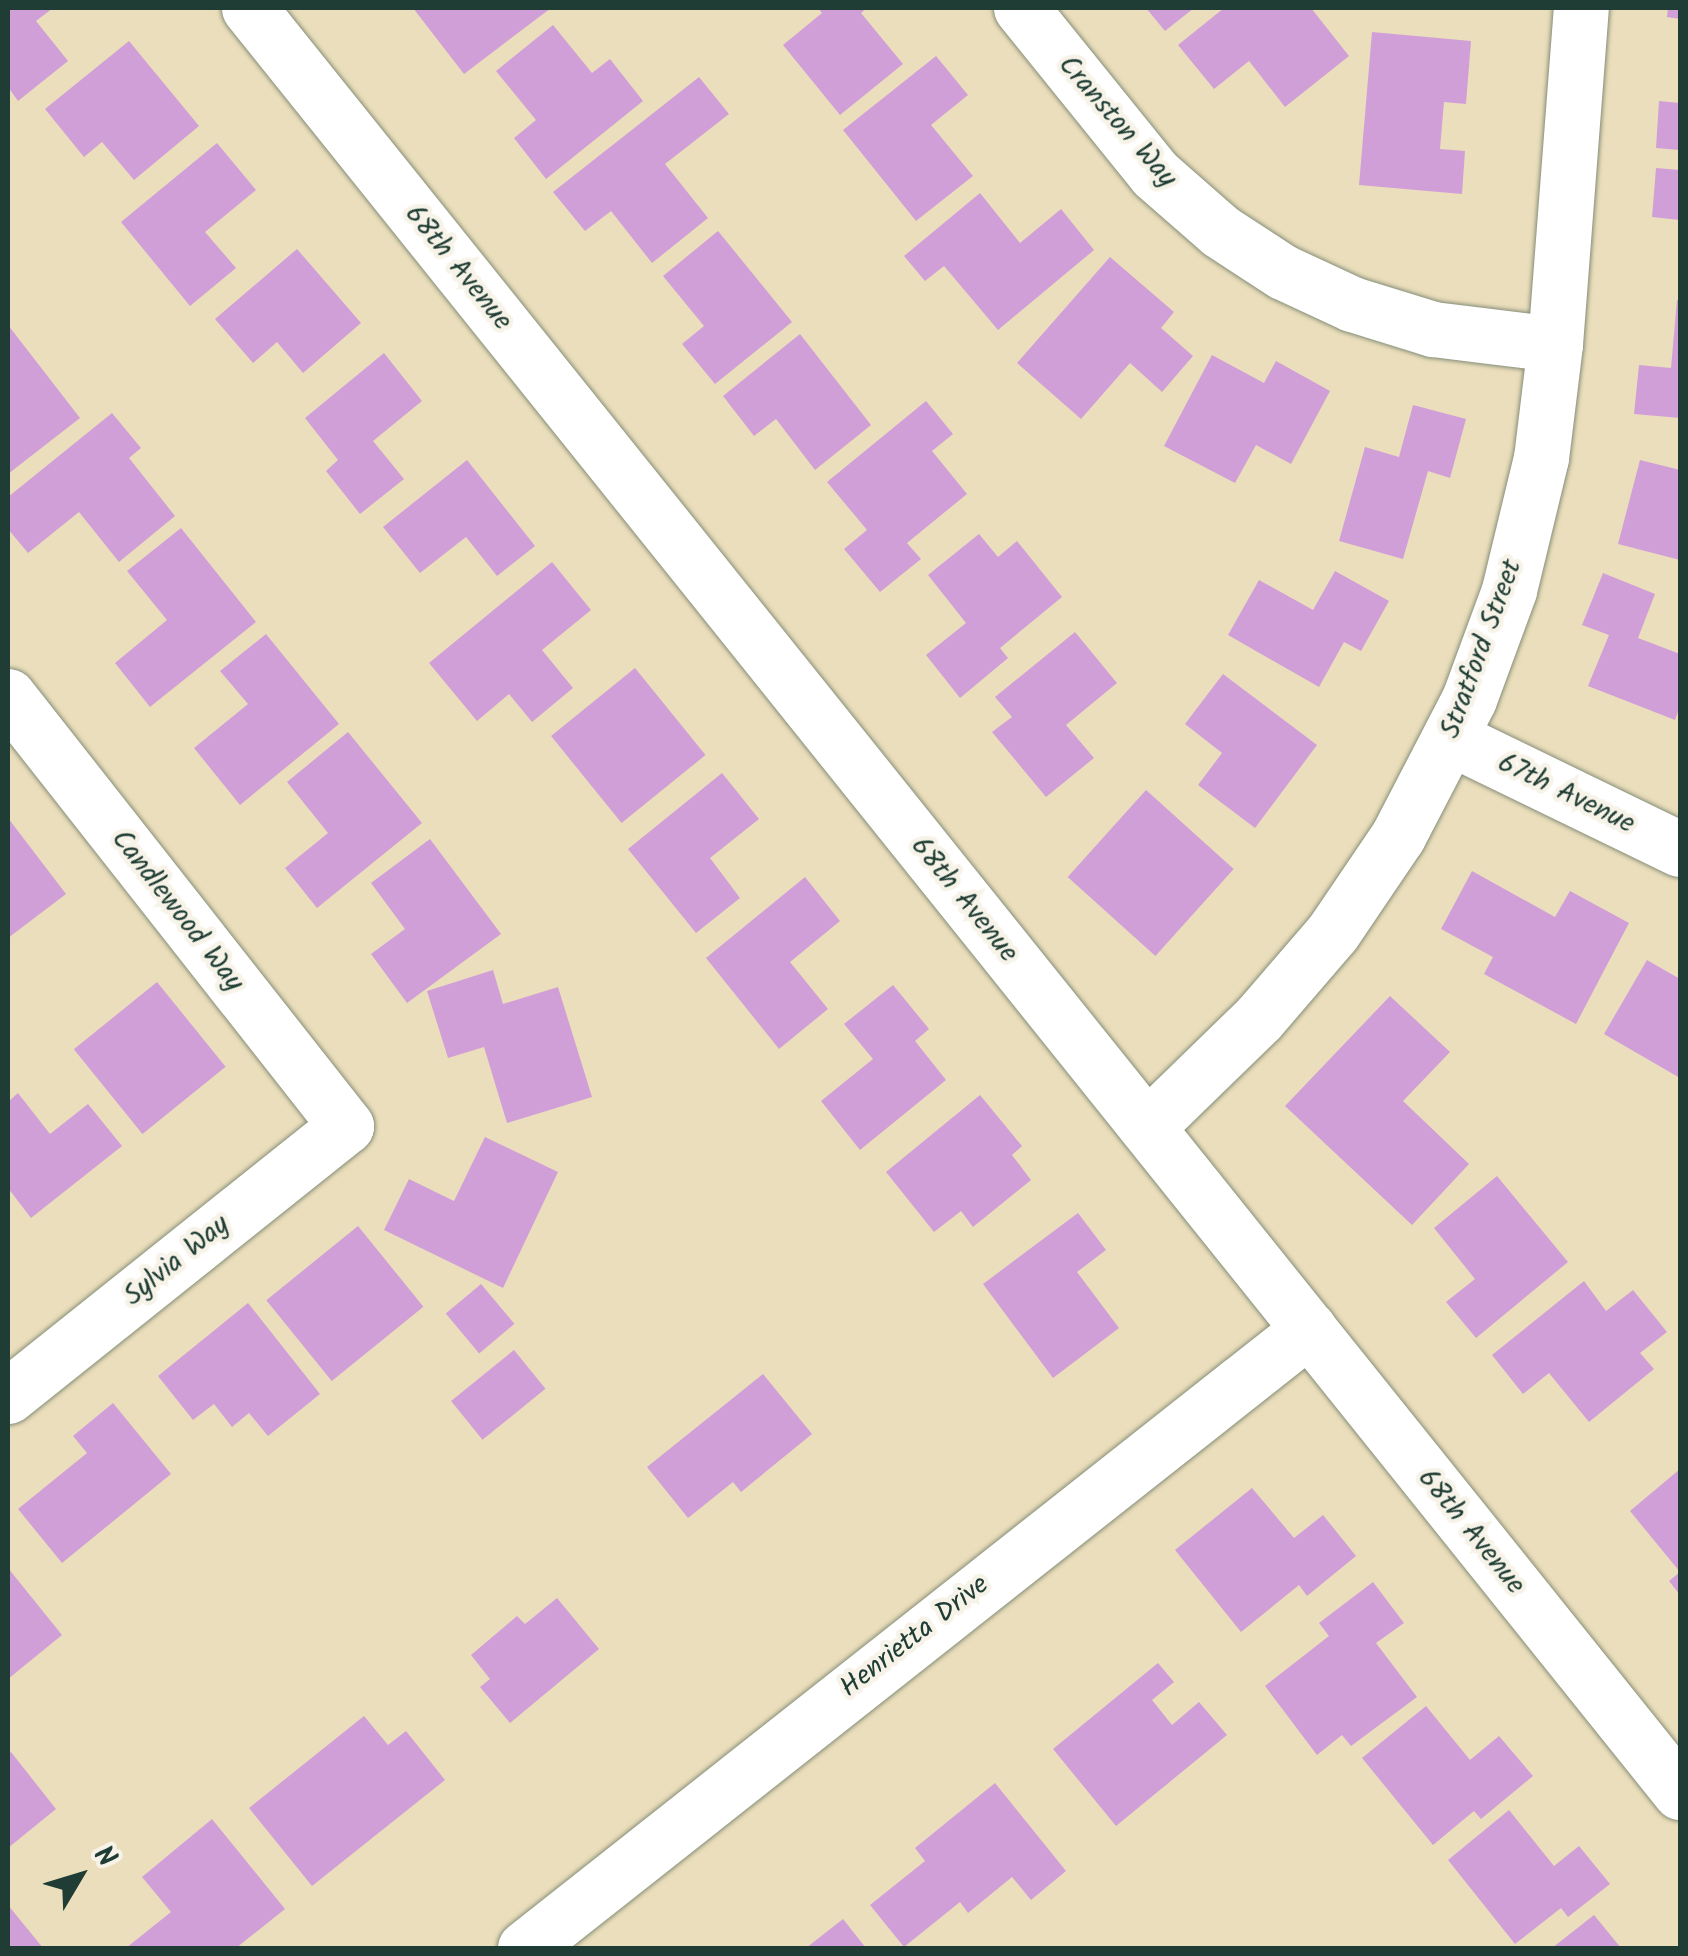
<!DOCTYPE html>
<html>
<head>
<meta charset="utf-8">
<style>
  body { margin:0 }
  #map { position:relative; width:1688px; height:1956px; overflow:hidden; background:#ebdebc; font-family:Kalam,sans-serif }
  div>[style] { position:absolute }
  .building>* { inset:0; background:#d19fd7; transform-origin:0 0 }
  .roads { filter:drop-shadow(0 0 2px #858e78) drop-shadow(0 0 2px #858e78) }
  .minor>* { height:55px; margin:-27.5px; padding:0 27.5px; transform-origin:27.5px; border-radius:27.5px; background:#fff }
  span { translate:-50% -50%; white-space:nowrap; text-align:center; line-height:1.15; -webkit-text-stroke:9px #f7f3e8; paint-order:stroke }
  .street-label { font-size:28px; color:#1f3d34 }
  .frame { position:absolute; inset:0; border:10px solid #1f3d34; pointer-events:none }
  .north { position:absolute; left:30px; top:1826px; width:100px; height:100px; -webkit-text-stroke:8px #f7f3e8; paint-order:stroke; rotate:52deg; font-size:28px; font-weight:700; line-height:40px; text-align:center; color:#1f3d34 }
  .north::after { content:''; display:block; margin:auto; width:35px; height:45px; background:#1f3d34; clip-path:polygon(50% 0,100% 100%,50% 72%,0 100%) }
</style>
</head>
<body>
<div id="map">
  <div class="building">
    <i style="clip-path:polygon(8px 8px,53px 8px,36px 21px,68px 61px,18px 101px,8px 87px)"></i>
    <i style="clip-path:polygon(413px 8px,551px 8px,464px 74px)"></i>
    <i style="clip-path:polygon(818px 8px,867px 8px,861px 13px,903px 64px,840px 115px,783px 45px,822px 13px)"></i>
    <i style="clip-path:polygon(1146px 8px,1194px 8px,1165px 31px)"></i>
    <i style="clip-path:polygon(1224px 8px,1311px 8px,1349px 56px,1285px 107px,1249px 61px,1214px 89px,1178px 45px)"></i>
    <i style="clip-path:polygon(1668px 8px,1680px 8px,1680px 19px,1667px 17px)"></i>
    <i style="clip-path:polygon(553px 25px,592px 73px,610px 59px,643px 101px,546px 179px,514px 138px,536px 120px,496px 71px)"></i>
    <i style="clip-path:polygon(1372px 32px,1471px 41px,1466px 104px,1444px 102px,1440px 149px,1465px 151px,1462px 194px,1359px 185px)"></i>
    <i style="clip-path:polygon(129px 41px,199px 126px,134px 180px,102px 142px,84px 157px,45px 109px)"></i>
    <i style="clip-path:polygon(936px 56px,968px 95px,931px 125px,973px 176px,916px 221px,843px 130px)"></i>
    <i style="clip-path:polygon(699px 77px,729px 114px,665px 164px,708px 218px,652px 263px,611px 211px,585px 231px,553px 192px)"></i>
    <i style="clip-path:polygon(1659px 101px,1680px 103px,1680px 150px,1656px 148px)"></i>
    <i style="clip-path:polygon(217px 143px,256px 190px,205px 232px,236px 268px,190px 306px,121px 222px)"></i>
    <i style="clip-path:polygon(1656px 168px,1680px 170px,1680px 220px,1652px 217px)"></i>
    <i style="clip-path:polygon(980px 193px,1020px 243px,1061px 209px,1094px 250px,998px 330px,944px 266px,925px 281px,904px 256px)"></i>
    <i style="clip-path:polygon(718px 231px,792px 322px,715px 384px,682px 344px,704px 326px,663px 276px)"></i>
    <i style="clip-path:polygon(297px 249px,361px 323px,303px 373px,277px 342px,253px 363px,215px 319px)"></i>
    <i style="clip-path:polygon(1110px 257px,1174px 312px,1161px 328px,1193px 356px,1162px 392px,1130px 363px,1081px 419px,1017px 363px)"></i>
    <i style="clip-path:polygon(1677px 300px,1680px 301px,1680px 418px,1634px 414px,1639px 365px,1671px 368px)"></i>
    <i style="clip-path:polygon(8px 325px,80px 418px,8px 474px)"></i>
    <i style="clip-path:polygon(800px 334px,871px 425px,815px 470px,776px 419px,754px 436px,723px 396px)"></i>
    <i style="clip-path:polygon(384px 353px,422px 401px,373px 441px,404px 479px,360px 514px,326px 471px,338px 460px,305px 418px)"></i>
    <i style="clip-path:polygon(1212px 355px,1264px 383px,1276px 361px,1330px 391px,1291px 464px,1256px 445px,1235px 483px,1164px 446px)"></i>
    <i style="clip-path:polygon(926px 401px,953px 434px,932px 451px,967px 494px,907px 543px,921px 559px,880px 592px,844px 549px,867px 530px,827px 482px)"></i>
    <i style="clip-path:polygon(1413px 405px,1466px 419px,1450px 478px,1428px 471px,1403px 559px,1339px 541px,1365px 447px,1399px 457px)"></i>
    <i style="clip-path:polygon(112px 413px,141px 448px,129px 458px,175px 516px,119px 562px,79px 512px,28px 553px,8px 529px,8px 497px)"></i>
    <i style="clip-path:polygon(467px 460px,535px 546px,497px 576px,466px 537px,420px 573px,383px 527px)"></i>
    <i style="clip-path:polygon(1640px 460px,1680px 470px,1680px 560px,1618px 544px)"></i>
    <i style="clip-path:polygon(181px 528px,256px 622px,150px 707px,115px 663px,167px 620px,127px 571px)"></i>
    <i style="clip-path:polygon(979px 534px,998px 557px,1017px 541px,1062px 597px,1000px 648px,1008px 658px,960px 698px,926px 655px,966px 623px,928px 575px)"></i>
    <i style="clip-path:polygon(552px 562px,591px 610px,542px 650px,573px 688px,532px 722px,509px 694px,477px 721px,429px 663px)"></i>
    <i style="clip-path:polygon(1335px 571px,1389px 601px,1361px 651px,1344px 642px,1319px 687px,1228px 635px,1259px 580px,1313px 610px)"></i>
    <i style="clip-path:polygon(1603px 573px,1655px 594px,1638px 638px,1680px 654px,1680px 706px,1675px 720px,1588px 686px,1609px 635px,1582px 625px)"></i>
    <i style="clip-path:polygon(1075px 632px,1117px 683px,1066px 725px,1094px 758px,1046px 797px,992px 732px,1012px 717px,995px 697px)"></i>
    <i style="clip-path:polygon(266px 634px,339px 724px,240px 805px,194px 748px,248px 704px,220px 671px)"></i>
    <i style="left:635px;top:668px;width:112px;height:108px;rotate:51deg"></i>
    <i style="clip-path:polygon(1223px 674px,1317px 745px,1255px 828px,1198px 785px,1222px 753px,1185px 724px)"></i>
    <i style="clip-path:polygon(348px 732px,422px 823px,317px 908px,285px 868px,328px 833px,287px 782px)"></i>
    <i style="clip-path:polygon(722px 773px,759px 819px,710px 858px,740px 898px,696px 933px,628px 849px)"></i>
    <i style="left:1146px;top:790px;width:118px;height:117px;rotate:42deg"></i>
    <i style="clip-path:polygon(8px 818px,66px 894px,8px 938px)"></i>
    <i style="clip-path:polygon(430px 839px,501px 934px,407px 1003px,371px 954px,405px 929px,371px 883px)"></i>
    <i style="clip-path:polygon(1472px 871px,1555px 917px,1570px 891px,1629px 923px,1576px 1024px,1484px 974px,1493px 957px,1441px 929px)"></i>
    <i style="clip-path:polygon(805px 877px,840px 921px,790px 962px,828px 1009px,779px 1049px,706px 958px)"></i>
    <i style="clip-path:polygon(1647px 960px,1680px 979px,1680px 1078px,1604px 1034px)"></i>
    <i style="clip-path:polygon(493px 970px,503px 1004px,558px 987px,592px 1097px,507px 1123px,484px 1047px,448px 1058px,427px 991px)"></i>
    <i style="left:157px;top:982px;width:109px;height:107px;rotate:51deg"></i>
    <i style="clip-path:polygon(893px 985px,929px 1029px,915px 1041px,946px 1080px,860px 1150px,821px 1101px,873px 1059px,844px 1024px)"></i>
    <i style="clip-path:polygon(1390px 996px,1450px 1052px,1403px 1101px,1469px 1164px,1412px 1225px,1285px 1106px)"></i>
    <i style="clip-path:polygon(18px 1093px,50px 1134px,88px 1104px,122px 1146px,31px 1218px,8px 1188px,8px 1102px)"></i>
    <i style="clip-path:polygon(980px 1095px,1022px 1146px,1012px 1155px,1031px 1180px,973px 1227px,961px 1211px,934px 1232px,886px 1172px)"></i>
    <i style="clip-path:polygon(485px 1137px,558px 1172px,503px 1288px,384px 1230px,409px 1179px,454px 1201px)"></i>
    <i style="clip-path:polygon(1497px 1176px,1568px 1262px,1476px 1338px,1446px 1302px,1475px 1279px,1434px 1228px)"></i>
    <i style="clip-path:polygon(1078px 1213px,1106px 1250px,1077px 1272px,1119px 1328px,1053px 1378px,983px 1284px)"></i>
    <i style="left:358px;top:1226px;width:104px;height:118px;rotate:51deg"></i>
    <i style="clip-path:polygon(1584px 1281px,1606px 1311px,1633px 1290px,1667px 1332px,1640px 1353px,1654px 1369px,1589px 1422px,1549px 1373px,1523px 1394px,1492px 1355px)"></i>
    <i style="left:481px;top:1284px;width:52px;height:46px;rotate:50deg"></i>
    <i style="clip-path:polygon(248px 1303px,320px 1394px,268px 1436px,249px 1413px,232px 1427px,214px 1404px,193px 1420px,158px 1376px)"></i>
    <i style="left:514px;top:1350px;width:50px;height:81px;rotate:51deg"></i>
    <i style="clip-path:polygon(763px 1374px,812px 1434px,741px 1492px,733px 1482px,688px 1518px,647px 1467px)"></i>
    <i style="clip-path:polygon(113px 1403px,171px 1474px,62px 1563px,18px 1509px,87px 1453px,73px 1436px)"></i>
    <i style="clip-path:polygon(1680px 1469px,1680px 1595px,1669px 1581px,1680px 1572px,1630px 1511px)"></i>
    <i style="clip-path:polygon(1252px 1488px,1294px 1538px,1323px 1515px,1356px 1556px,1307px 1596px,1299px 1585px,1241px 1632px,1175px 1550px)"></i>
    <i style="clip-path:polygon(8px 1568px,62px 1635px,8px 1679px)"></i>
    <i style="clip-path:polygon(1373px 1582px,1404px 1623px,1376px 1643px,1417px 1697px,1351px 1746px,1342px 1735px,1317px 1755px,1265px 1686px,1329px 1636px,1319px 1623px)"></i>
    <i style="clip-path:polygon(557px 1598px,599px 1649px,510px 1723px,480px 1687px,490px 1679px,471px 1655px,517px 1616px,525px 1624px)"></i>
    <i style="clip-path:polygon(1158px 1663px,1174px 1682px,1152px 1700px,1172px 1725px,1199px 1702px,1227px 1735px,1116px 1826px,1053px 1749px)"></i>
    <i style="clip-path:polygon(1426px 1706px,1470px 1760px,1499px 1736px,1533px 1776px,1481px 1819px,1474px 1811px,1433px 1845px,1362px 1758px)"></i>
    <i style="clip-path:polygon(364px 1716px,388px 1745px,406px 1731px,445px 1780px,312px 1886px,249px 1808px)"></i>
    <i style="clip-path:polygon(11px 1752px,56px 1809px,8px 1848px,8px 1754px)"></i>
    <i style="clip-path:polygon(995px 1783px,1066px 1871px,1031px 1900px,1012px 1877px,968px 1913px,960px 1902px,904px 1947px,870px 1905px,925px 1861px,915px 1848px)"></i>
    <i style="clip-path:polygon(1509px 1810px,1554px 1866px,1579px 1846px,1610px 1884px,1568px 1917px,1561px 1908px,1515px 1944px,1448px 1860px)"></i>
    <i style="clip-path:polygon(212px 1819px,285px 1909px,236px 1948px,126px 1948px,171px 1912px,142px 1877px)"></i>
    <i style="clip-path:polygon(8px 1905px,43px 1948px,8px 1948px)"></i>
    <i style="clip-path:polygon(1594px 1915px,1621px 1948px,1552px 1948px)"></i>
    <i style="clip-path:polygon(843px 1919px,866px 1948px,806px 1948px)"></i>
  </div>
  <div class="roads">
    <div class="minor">
      <i style="left:249px;top:8px;width:2287px;rotate:51.27deg"></i>
      <i style="left:1021px;top:8px;width:213px;rotate:51.1deg"></i>
      <i style="left:1155px;top:174px;width:86px;rotate:41.2deg"></i>
      <i style="left:1220px;top:231px;width:75px;rotate:33.1deg"></i>
      <i style="left:1283px;top:272px;width:76px;rotate:24.9deg"></i>
      <i style="left:1352px;top:304px;width:85px;rotate:17.2deg"></i>
      <i style="left:1433px;top:329px;width:123px;rotate:7deg"></i>
      <i style="left:8px;top:696px;width:547px;rotate:51.83deg"></i>
      <i style="left:346px;top:1126px;width:433px;rotate:141.4deg"></i>
      <i style="left:1451px;top:738px;width:254px;rotate:25.9deg"></i>
      <i style="left:1147px;top:1127px;width:156px;rotate:-44.2deg"></i>
      <i style="left:1259px;top:1018px;width:113px;rotate:-49.3deg"></i>
      <i style="left:1333px;top:932px;width:116px;rotate:-55.9deg"></i>
      <i style="left:1398px;top:836px;width:154px;rotate:-62.6deg"></i>
      <i style="left:1469px;top:699px;width:116px;rotate:-69.8deg"></i>
      <i style="left:1509px;top:590px;width:136px;rotate:-76.4deg"></i>
      <i style="left:1541px;top:458px;width:115px;rotate:-83deg"></i>
      <i style="left:1555px;top:344px;width:337px;rotate:-85.6deg"></i>
      <i style="left:525px;top:1948px;width:999px;rotate:-38.29deg"></i>
    </div>
  </div>
  <div class="street-label">
    <span style="left:1117px;top:122px;rotate:49deg">Cranston Way</span>
    <span style="left:458px;top:268px;rotate:51deg">68th Avenue</span>
    <span style="left:1482px;top:649px;rotate:-70deg">Stratford Street</span>
    <span style="left:1566px;top:794px;rotate:26deg">67th Avenue</span>
    <span style="left:964px;top:900px;rotate:51deg">68th Avenue</span>
    <span style="left:177px;top:911px;rotate:52deg">Candlewood Way</span>
    <span style="left:177px;top:1261px;rotate:-39deg">Sylvia Way</span>
    <span style="left:1471px;top:1532px;rotate:51deg">68th Avenue</span>
    <span style="left:915px;top:1637px;rotate:-38deg">Henrietta Drive</span>
  </div>
  <div class="frame"></div>
  <div class="north">N</div>
</div>
</body>
</html>
